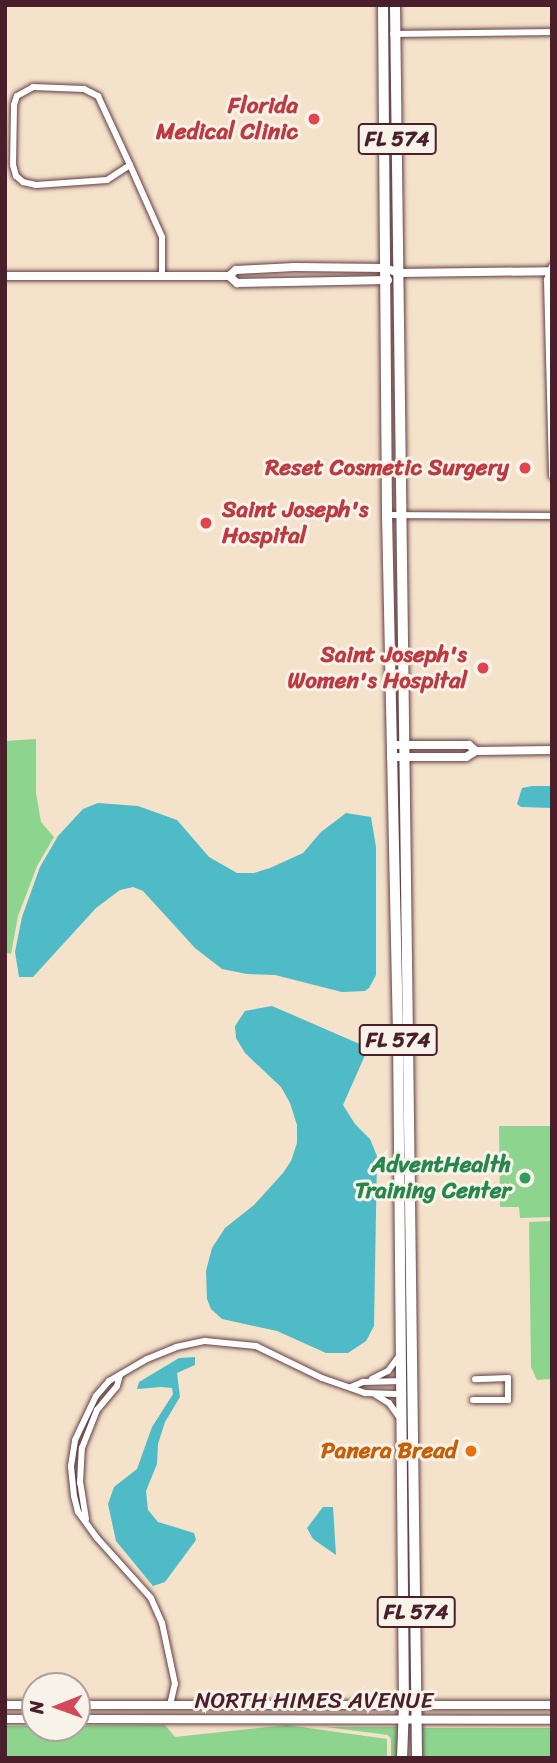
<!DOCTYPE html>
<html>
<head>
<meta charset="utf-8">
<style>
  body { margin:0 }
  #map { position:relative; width:557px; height:1763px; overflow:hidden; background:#f4e2ca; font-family:Sriracha,sans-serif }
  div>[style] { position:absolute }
  .green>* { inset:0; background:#8dd48f; transform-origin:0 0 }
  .water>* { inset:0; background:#4ebbc7 }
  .roads { filter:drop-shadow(0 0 2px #643c43) drop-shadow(0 0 2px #643c43) }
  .minor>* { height:6px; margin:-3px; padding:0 3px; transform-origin:3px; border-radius:3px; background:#fff }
  .tertiary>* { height:8px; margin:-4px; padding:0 4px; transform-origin:4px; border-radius:4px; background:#fff }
  .primary>* { height:10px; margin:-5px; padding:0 5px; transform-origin:5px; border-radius:5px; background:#fff }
  .dots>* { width:19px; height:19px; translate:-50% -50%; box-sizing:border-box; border:4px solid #f7f3e8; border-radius:50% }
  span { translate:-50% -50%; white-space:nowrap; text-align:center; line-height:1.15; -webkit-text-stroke:6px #f7f3e8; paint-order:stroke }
  .shield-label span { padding:2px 5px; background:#f7f3e8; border:2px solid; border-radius:5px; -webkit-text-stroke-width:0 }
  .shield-label { font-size:21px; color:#4a1f2b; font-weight:700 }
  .health-label { font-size:23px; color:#be3a42; font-weight:700 }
  .right { translate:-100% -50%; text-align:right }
  .left { translate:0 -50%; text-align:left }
  .leisure-label { font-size:23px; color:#27864d; font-weight:700 }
  .food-label { font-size:23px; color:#c56008; font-weight:700 }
  .street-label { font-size:23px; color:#4a1f2b }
  .frame { position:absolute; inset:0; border:7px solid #4a1f2b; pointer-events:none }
  .north { position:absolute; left:21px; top:1672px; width:70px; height:70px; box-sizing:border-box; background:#f7f3e8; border:2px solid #b29e9c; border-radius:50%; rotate:269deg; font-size:19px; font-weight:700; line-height:28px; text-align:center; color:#4a1f2b }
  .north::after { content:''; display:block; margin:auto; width:24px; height:32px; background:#d1495b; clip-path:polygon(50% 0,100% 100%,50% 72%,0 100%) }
</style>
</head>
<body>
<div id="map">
  <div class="green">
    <i style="clip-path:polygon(36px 739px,36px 793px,41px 822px,54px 837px,37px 866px,28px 890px,18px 916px,11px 954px,5px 952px,5px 741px)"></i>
    <i style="clip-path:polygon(499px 1126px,552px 1126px,552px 1217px,520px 1218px,519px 1207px,500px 1207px)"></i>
    <i style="clip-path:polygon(552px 1221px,552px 1379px,537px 1380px,531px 1367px,529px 1222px)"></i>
    <i style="clip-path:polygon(165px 1725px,175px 1737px,287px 1725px,387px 1739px,387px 1758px,5px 1758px,5px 1726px)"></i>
    <i style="clip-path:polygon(326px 1727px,399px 1727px,397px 1758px,391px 1758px,391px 1739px,388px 1735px)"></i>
    <i style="left:422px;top:1728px;width:130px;height:30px"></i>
  </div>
  <div class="water">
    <i style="clip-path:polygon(532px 786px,552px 786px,552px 808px,521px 807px,517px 804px,522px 788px)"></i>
    <i style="clip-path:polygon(98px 803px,138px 806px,177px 820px,209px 857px,237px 873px,254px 873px,270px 868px,303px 853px,321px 832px,346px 813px,371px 817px,376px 847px,376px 975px,369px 988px,365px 991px,342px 992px,275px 975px,247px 974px,222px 969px,195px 948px,143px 891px,133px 887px,120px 890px,96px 908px,33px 977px,19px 977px,15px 952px,22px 917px,40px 867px,58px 836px,83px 809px)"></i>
    <i style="clip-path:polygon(272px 1006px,362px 1045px,366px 1053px,343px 1105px,355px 1124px,370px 1139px,377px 1156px,374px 1326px,366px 1341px,348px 1353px,326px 1353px,277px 1331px,222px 1319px,211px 1309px,207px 1299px,206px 1271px,212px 1248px,225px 1228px,254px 1205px,283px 1173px,291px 1161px,297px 1143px,297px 1125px,290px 1103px,281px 1087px,245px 1053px,236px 1038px,235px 1026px,245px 1011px)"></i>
    <i style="clip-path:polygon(195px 1357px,195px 1365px,177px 1373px,180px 1397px,165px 1422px,158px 1444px,157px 1464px,146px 1491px,148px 1510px,158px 1522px,194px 1533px,196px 1540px,165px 1582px,153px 1586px,116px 1541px,108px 1504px,114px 1487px,137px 1469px,152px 1427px,173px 1394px,172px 1388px,161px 1387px,137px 1389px,139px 1382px,179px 1358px)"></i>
    <i style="clip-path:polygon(323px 1507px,333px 1507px,336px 1555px,313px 1539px,307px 1528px)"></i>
  </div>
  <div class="roads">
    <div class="minor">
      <i style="left:393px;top:34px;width:159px;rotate:-0.7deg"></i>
      <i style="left:33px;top:87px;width:51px;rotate:2.2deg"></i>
      <i style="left:84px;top:89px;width:16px;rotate:27deg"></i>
      <i style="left:98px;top:96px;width:76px;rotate:65.1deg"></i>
      <i style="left:130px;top:165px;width:27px;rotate:147deg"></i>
      <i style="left:107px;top:180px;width:71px;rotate:176deg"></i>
      <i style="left:36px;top:185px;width:13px;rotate:-167deg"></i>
      <i style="left:23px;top:182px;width:9px;rotate:-139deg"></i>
      <i style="left:16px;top:176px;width:11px;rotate:-105deg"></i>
      <i style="left:13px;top:165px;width:60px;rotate:-89deg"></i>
      <i style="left:14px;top:105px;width:9px;rotate:-72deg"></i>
      <i style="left:17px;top:96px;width:18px;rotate:-29deg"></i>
      <i style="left:130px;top:165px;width:79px;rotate:66deg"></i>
      <i style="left:162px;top:237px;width:39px;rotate:90deg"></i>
      <i style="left:552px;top:266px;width:15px;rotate:110deg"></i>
      <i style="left:547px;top:280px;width:196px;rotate:88.5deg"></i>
      <i style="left:387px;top:515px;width:165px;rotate:0.3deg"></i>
      <i style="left:372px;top:1379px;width:18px;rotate:-27deg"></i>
      <i style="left:388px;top:1371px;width:20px;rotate:-53deg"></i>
      <i style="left:351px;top:1387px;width:13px;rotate:-23deg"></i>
      <i style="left:363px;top:1382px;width:40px;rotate:-1.4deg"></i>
      <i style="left:376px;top:1395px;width:15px;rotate:32deg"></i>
      <i style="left:389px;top:1403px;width:19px;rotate:54deg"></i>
      <i style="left:473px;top:1400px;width:35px"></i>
      <i style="left:508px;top:1400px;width:22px;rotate:-90deg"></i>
      <i style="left:508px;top:1378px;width:33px;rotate:178deg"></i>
      <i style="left:86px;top:1519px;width:36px;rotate:-99deg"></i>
      <i style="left:80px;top:1483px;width:35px;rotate:-87deg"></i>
      <i style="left:82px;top:1448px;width:41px;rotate:-68.5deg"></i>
      <i style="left:97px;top:1410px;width:31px;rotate:-50deg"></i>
      <i style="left:117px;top:1386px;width:11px;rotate:-75deg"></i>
      <i style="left:170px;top:1705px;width:22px;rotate:-77deg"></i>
      <i style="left:175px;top:1684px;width:62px;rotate:-102deg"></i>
      <i style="left:162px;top:1623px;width:27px;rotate:-114deg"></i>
      <i style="left:151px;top:1598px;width:81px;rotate:-132deg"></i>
      <i style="left:97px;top:1538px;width:32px;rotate:-126deg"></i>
      <i style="left:78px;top:1512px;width:16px;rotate:-104deg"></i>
      <i style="left:74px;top:1496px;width:30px;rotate:-96deg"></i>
      <i style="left:71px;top:1466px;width:26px;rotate:-81deg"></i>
      <i style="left:75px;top:1440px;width:49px;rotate:-64.5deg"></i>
      <i style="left:96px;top:1396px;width:20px;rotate:-49deg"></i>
      <i style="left:109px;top:1381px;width:44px;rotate:-30.1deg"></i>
      <i style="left:147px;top:1359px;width:31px;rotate:-22deg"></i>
      <i style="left:176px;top:1347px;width:30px;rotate:-12deg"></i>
      <i style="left:205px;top:1341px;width:51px;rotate:5.6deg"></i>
      <i style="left:256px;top:1346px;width:73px;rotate:25.9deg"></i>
      <i style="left:322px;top:1378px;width:46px;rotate:19.2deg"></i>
      <i style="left:365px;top:1393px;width:38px;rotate:2deg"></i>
    </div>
    <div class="tertiary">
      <i style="left:5px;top:276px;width:224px"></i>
      <i style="left:229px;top:276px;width:9px;rotate:-41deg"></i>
      <i style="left:236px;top:270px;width:59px;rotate:-2.9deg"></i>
      <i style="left:295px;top:267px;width:90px;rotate:0.6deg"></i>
      <i style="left:385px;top:268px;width:15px;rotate:20deg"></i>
      <i style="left:399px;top:273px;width:153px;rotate:-0.7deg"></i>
      <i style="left:229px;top:276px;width:11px;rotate:41deg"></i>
      <i style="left:237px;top:283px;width:151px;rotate:-1.1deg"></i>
      <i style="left:391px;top:745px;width:78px"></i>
      <i style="left:469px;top:745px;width:9px;rotate:41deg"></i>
      <i style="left:391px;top:757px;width:75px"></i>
      <i style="left:466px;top:757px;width:12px;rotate:-31deg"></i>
      <i style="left:476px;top:751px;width:76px;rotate:-0.8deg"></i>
      <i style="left:5px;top:1705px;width:30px"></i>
      <i style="left:77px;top:1705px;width:475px"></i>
      <i style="left:5px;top:1719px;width:30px"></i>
      <i style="left:77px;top:1719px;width:475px;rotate:0.1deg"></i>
    </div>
    <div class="primary">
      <i style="left:383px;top:5px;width:510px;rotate:89.55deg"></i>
      <i style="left:387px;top:515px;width:519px;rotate:88.79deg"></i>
      <i style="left:398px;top:1034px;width:672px;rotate:89.49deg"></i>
      <i style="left:404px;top:1706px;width:52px;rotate:92.2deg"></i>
      <i style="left:395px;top:5px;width:1753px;rotate:89.28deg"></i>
    </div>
  </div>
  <div class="dots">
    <i style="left:314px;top:119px;background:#e0444e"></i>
    <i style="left:525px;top:468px;background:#e0444e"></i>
    <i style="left:206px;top:523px;background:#e0444e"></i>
    <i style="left:483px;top:668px;background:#e0444e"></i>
    <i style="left:525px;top:1178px;background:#2e9e5b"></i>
    <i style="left:471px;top:1451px;background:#e8710a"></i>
  </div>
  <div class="shield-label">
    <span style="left:397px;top:139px">FL 574</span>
    <span style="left:398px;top:1040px">FL 574</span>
    <span style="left:416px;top:1612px">FL 574</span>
  </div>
  <div class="health-label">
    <span class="right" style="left:298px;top:119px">Florida<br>Medical Clinic</span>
    <span class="right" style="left:509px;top:468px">Reset Cosmetic Surgery</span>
    <span class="left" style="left:222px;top:523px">Saint Joseph's<br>Hospital</span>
    <span class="right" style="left:467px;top:668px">Saint Joseph's<br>Women's Hospital</span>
  </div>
  <div class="leisure-label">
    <span class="right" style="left:511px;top:1178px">AdventHealth<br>Training Center</span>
  </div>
  <div class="food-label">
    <span class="right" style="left:457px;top:1451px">Panera Bread</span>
  </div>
  <div class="street-label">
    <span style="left:314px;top:1701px">NORTH HIMES AVENUE</span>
  </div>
  <div class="frame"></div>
  <div class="north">N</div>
</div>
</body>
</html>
